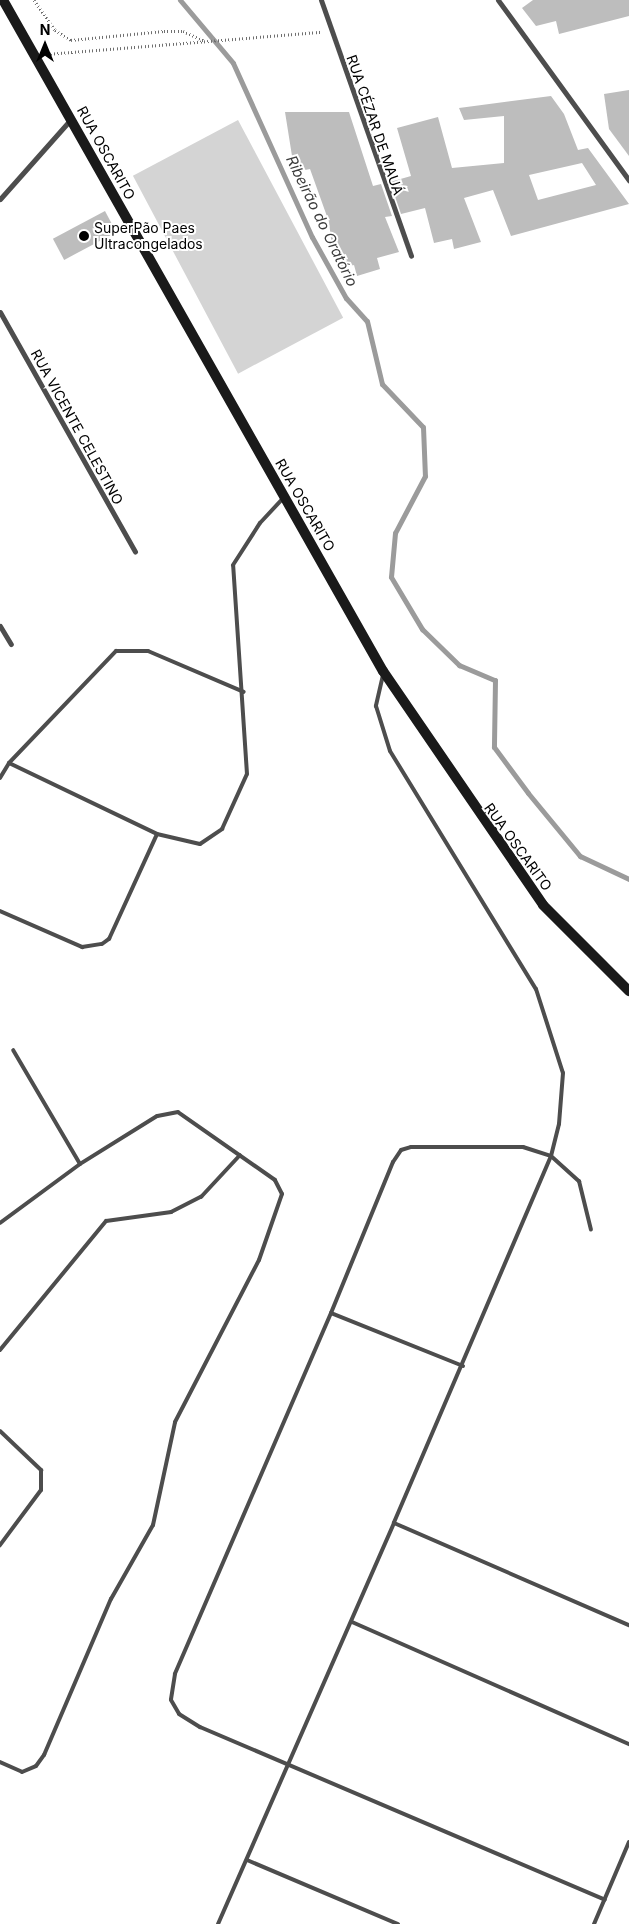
<!DOCTYPE html>
<html>
<head>
<meta charset="utf-8">
<style>
  body { margin:0 }
  #map { position:relative; width:629px; height:1924px; overflow:hidden; background:#fff; font-family:Inter,sans-serif }
  div>[style] { position:absolute }
  .green>* { inset:0; background:#d4d4d4; transform-origin:0 0 }
  .stream>* { height:5px; margin:-2.5px; padding:0 2.5px; transform-origin:2.5px; border-radius:2.5px; background:#9b9b9b }
  .building>* { inset:0; background:#bdbdbd; transform-origin:0 0 }
  .path>* { height:3px; margin-top:-1.5px; transform-origin:0; background:repeating-linear-gradient(90deg,#6f6f6f 0 1px,transparent 0 3.5px) }
  .lane>* { height:4px; margin:-2px; padding:0 2px; transform-origin:2px; border-radius:2px; background:#4d4d4d }
  .street>* { height:5px; margin:-2.5px; padding:0 2.5px; transform-origin:2.5px; border-radius:2.5px; background:#4d4d4d }
  .secondary>* { height:10px; margin:-5px; padding:0 5px; transform-origin:5px; border-radius:5px; background:#1a1a1a }
  .dots>* { width:14px; height:14px; translate:-50% -50%; box-sizing:border-box; border:2px solid #fff; border-radius:50% }
  span { translate:-50% -50%; white-space:nowrap; text-align:center; line-height:1.15; -webkit-text-stroke:4px #fff; paint-order:stroke }
  .street-label { font-size:14px; color:#000 }
  .poi-label { font-size:14px; color:#000 }
  .left { translate:0 -50%; text-align:left }
  .water-label { font-size:15px; color:#3c3c3c; font-style:italic }
  .north { position:absolute; left:20px; top:20px; width:50px; height:50px; -webkit-text-stroke:4px #fff; paint-order:stroke; rotate:0deg; font-size:14px; font-weight:700; line-height:20px; text-align:center; color:#000 }
  .north::after { content:''; display:block; margin:auto; width:18px; height:22px; background:#000; clip-path:polygon(50% 0,100% 100%,50% 72%,0 100%) }
</style>
</head>
<body>
<div id="map">
  <div class="green">
    <i style="left:238px;top:120px;width:224px;height:119px;rotate:62deg"></i>
  </div>
  <div class="stream">
    <i style="left:180px;top:0;width:82px;rotate:49.9deg"></i>
    <i style="left:233px;top:63px;width:191px;rotate:65.6deg"></i>
    <i style="left:312px;top:237px;width:70px;rotate:60.9deg"></i>
    <i style="left:346px;top:298px;width:31px;rotate:48deg"></i>
    <i style="left:367px;top:321px;width:65px;rotate:76.6deg"></i>
    <i style="left:382px;top:384px;width:59px;rotate:46.4deg"></i>
    <i style="left:423px;top:427px;width:49px;rotate:87.7deg"></i>
    <i style="left:425px;top:476px;width:64px;rotate:117.8deg"></i>
    <i style="left:395px;top:533px;width:44px;rotate:95.2deg"></i>
    <i style="left:391px;top:577px;width:61px;rotate:59.2deg"></i>
    <i style="left:422px;top:629px;width:52px;rotate:44.2deg"></i>
    <i style="left:459px;top:665px;width:39px;rotate:23deg"></i>
    <i style="left:495px;top:680px;width:67px;rotate:90.9deg"></i>
    <i style="left:494px;top:747px;width:57px;rotate:53.5deg"></i>
    <i style="left:528px;top:793px;width:82px;rotate:50.5deg"></i>
    <i style="left:580px;top:856px;width:54px;rotate:25.1deg"></i>
  </div>
  <div class="building">
    <i style="clip-path:polygon(533px 0,629px 0,629px 16px,559px 34px,556px 21px,536px 26px,522px 8px)"></i>
    <i style="clip-path:polygon(629px 90px,629px 156px,609px 129px,604px 94px)"></i>
    <i style="clip-path:polygon(evenodd,551px 96px,564px 114px,578px 150px,588px 148px,629px 204px,511px 236px,493px 190px,464px 198px,481px 242px,454px 249px,452px 239px,434px 243px,425px 208px,401px 214px,390px 182px,411px 176px,397px 128px,438px 117px,452px 168px,504px 163px,504px 116px,464px 120px,459px 108px,551px 96px,582px 163px,596px 185px,538px 200px,529px 175px,582px 163px)"></i>
    <i style="clip-path:polygon(285px 112px,349px 112px,373px 186px,381px 184px,392px 216px,385px 217px,399px 252px,377px 258px,380px 269px,357px 276px,354px 265px,343px 269px,332px 247px,329px 222px,310px 169px,300px 171px,292px 156px)"></i>
    <i style="left:105px;top:211px;width:24px;height:59px;rotate:62deg"></i>
  </div>
  <div class="path">
    <i style="left:34px;top:0;width:37px;rotate:55deg"></i>
    <i style="left:55px;top:30px;width:19px;rotate:32deg"></i>
    <i style="left:71px;top:40px;width:93px;rotate:-5.5deg"></i>
    <i style="left:164px;top:31px;width:19px"></i>
    <i style="left:183px;top:31px;width:23px;rotate:25deg"></i>
    <i style="left:47px;top:54px;width:276px;rotate:-4.6deg"></i>
  </div>
  <div class="lane">
    <i style="left:383px;top:675px;width:32px;rotate:103deg"></i>
    <i style="left:376px;top:706px;width:47px;rotate:72.7deg"></i>
    <i style="left:390px;top:751px;width:279px;rotate:58.5deg"></i>
    <i style="left:536px;top:989px;width:88px;rotate:72.2deg"></i>
    <i style="left:563px;top:1073px;width:51px;rotate:94.5deg"></i>
    <i style="left:559px;top:1124px;width:33px;rotate:104deg"></i>
    <i style="left:551px;top:1156px;width:399px;rotate:113.2deg"></i>
    <i style="left:394px;top:1523px;width:256px;rotate:23.5deg"></i>
    <i style="left:9px;top:763px;width:164px;rotate:25.6deg"></i>
    <i style="left:0;top:778px;width:17px;rotate:-59deg"></i>
    <i style="left:9px;top:763px;width:155px;rotate:-46.3deg"></i>
    <i style="left:116px;top:651px;width:32px"></i>
    <i style="left:148px;top:651px;width:104px;rotate:23.1deg"></i>
    <i style="left:0;top:911px;width:90px;rotate:23.7deg"></i>
    <i style="left:82px;top:947px;width:20px;rotate:-9deg"></i>
    <i style="left:102px;top:944px;width:9px;rotate:-36deg"></i>
    <i style="left:109px;top:939px;width:115px;rotate:-65.4deg"></i>
    <i style="left:157px;top:834px;width:44px;rotate:13.1deg"></i>
    <i style="left:200px;top:844px;width:27px;rotate:-34deg"></i>
    <i style="left:222px;top:829px;width:60px;rotate:-65.6deg"></i>
    <i style="left:247px;top:774px;width:209px;rotate:-93.8deg"></i>
    <i style="left:233px;top:565px;width:50px;rotate:-57.3deg"></i>
    <i style="left:260px;top:523px;width:34px;rotate:-47deg"></i>
    <i style="left:0;top:1223px;width:99px;rotate:-36.4deg"></i>
    <i style="left:80px;top:1164px;width:132px;rotate:-120.4deg"></i>
    <i style="left:331px;top:1313px;width:163px;rotate:-67.7deg"></i>
    <i style="left:393px;top:1162px;width:14px;rotate:-56deg"></i>
    <i style="left:401px;top:1150px;width:10px;rotate:-17deg"></i>
    <i style="left:411px;top:1147px;width:112px"></i>
    <i style="left:523px;top:1147px;width:29px;rotate:18deg"></i>
    <i style="left:551px;top:1156px;width:38px;rotate:42deg"></i>
    <i style="left:579px;top:1181px;width:50px;rotate:76.2deg"></i>
    <i style="left:0;top:1350px;width:167px;rotate:-50.6deg"></i>
    <i style="left:106px;top:1221px;width:66px;rotate:-7.9deg"></i>
    <i style="left:171px;top:1212px;width:34px;rotate:-27deg"></i>
    <i style="left:201px;top:1197px;width:57px;rotate:-47.1deg"></i>
    <i style="left:463px;top:1366px;width:142px;rotate:-158.1deg"></i>
    <i style="left:331px;top:1313px;width:393px;rotate:113.4deg"></i>
    <i style="left:175px;top:1674px;width:26px;rotate:99deg"></i>
    <i style="left:171px;top:1700px;width:16px;rotate:60deg"></i>
    <i style="left:179px;top:1714px;width:25px;rotate:32deg"></i>
    <i style="left:200px;top:1727px;width:440px;rotate:23.1deg"></i>
    <i style="left:0;top:1431px;width:57px;rotate:43.6deg"></i>
    <i style="left:41px;top:1470px;width:20px;rotate:90deg"></i>
    <i style="left:41px;top:1490px;width:69px;rotate:126.7deg"></i>
    <i style="left:352px;top:1622px;width:303px;rotate:23.8deg"></i>
    <i style="left:0;top:1762px;width:24px;rotate:24deg"></i>
    <i style="left:22px;top:1772px;width:15px;rotate:-23deg"></i>
    <i style="left:36px;top:1766px;width:14px;rotate:-54deg"></i>
    <i style="left:44px;top:1755px;width:170px;rotate:-66.8deg"></i>
    <i style="left:111px;top:1599px;width:85px;rotate:-60.4deg"></i>
    <i style="left:153px;top:1525px;width:105px;rotate:-77.9deg"></i>
    <i style="left:175px;top:1422px;width:182px;rotate:-62.6deg"></i>
    <i style="left:259px;top:1260px;width:70px;rotate:-70.8deg"></i>
    <i style="left:282px;top:1194px;width:16px;rotate:-117deg"></i>
    <i style="left:275px;top:1180px;width:118px;rotate:-145deg"></i>
    <i style="left:178px;top:1112px;width:21px;rotate:169deg"></i>
    <i style="left:157px;top:1116px;width:91px;rotate:148.1deg"></i>
    <i style="left:247px;top:1860px;width:164px;rotate:23deg"></i>
    <i style="left:218px;top:1924px;width:438px;rotate:-66.3deg"></i>
    <i style="left:594px;top:1924px;width:89px;rotate:-66.9deg"></i>
  </div>
  <div class="street">
    <i style="left:321px;top:0;width:271px;rotate:70.6deg"></i>
    <i style="left:498px;top:0;width:223px;rotate:54deg"></i>
    <i style="left:0;top:199px;width:107px;rotate:-48.4deg"></i>
    <i style="left:0;top:312px;width:275px;rotate:60.6deg"></i>
    <i style="left:0;top:626px;width:21px;rotate:59deg"></i>
  </div>
  <div class="secondary">
    <i style="left:3px;top:0;width:771px;rotate:60.48deg"></i>
    <i style="left:383px;top:671px;width:283px;rotate:55.6deg"></i>
    <i style="left:543px;top:905px;width:122px;rotate:45deg"></i>
  </div>
  <div class="dots">
    <i style="left:84px;top:236px;background:#000"></i>
  </div>
  <div class="street-label">
    <span style="left:375px;top:125px;rotate:71deg">RUA CÉZAR DE MAUÁ</span>
    <span style="left:106px;top:153px;rotate:61deg">RUA OSCARITO</span>
    <span style="left:77px;top:427px;rotate:61deg">RUA VICENTE CELESTINO</span>
    <span style="left:305px;top:505px;rotate:60deg">RUA OSCARITO</span>
    <span style="left:518px;top:847px;rotate:54deg">RUA OSCARITO</span>
  </div>
  <div class="poi-label">
    <span class="left" style="left:94px;top:236px">SuperPão Paes<br>Ultracongelados</span>
  </div>
  <div class="water-label">
    <span style="left:322px;top:221px;rotate:64deg">Ribeirão do Oratório</span>
  </div>
  <div class="north">N</div>
</div>
</body>
</html>
